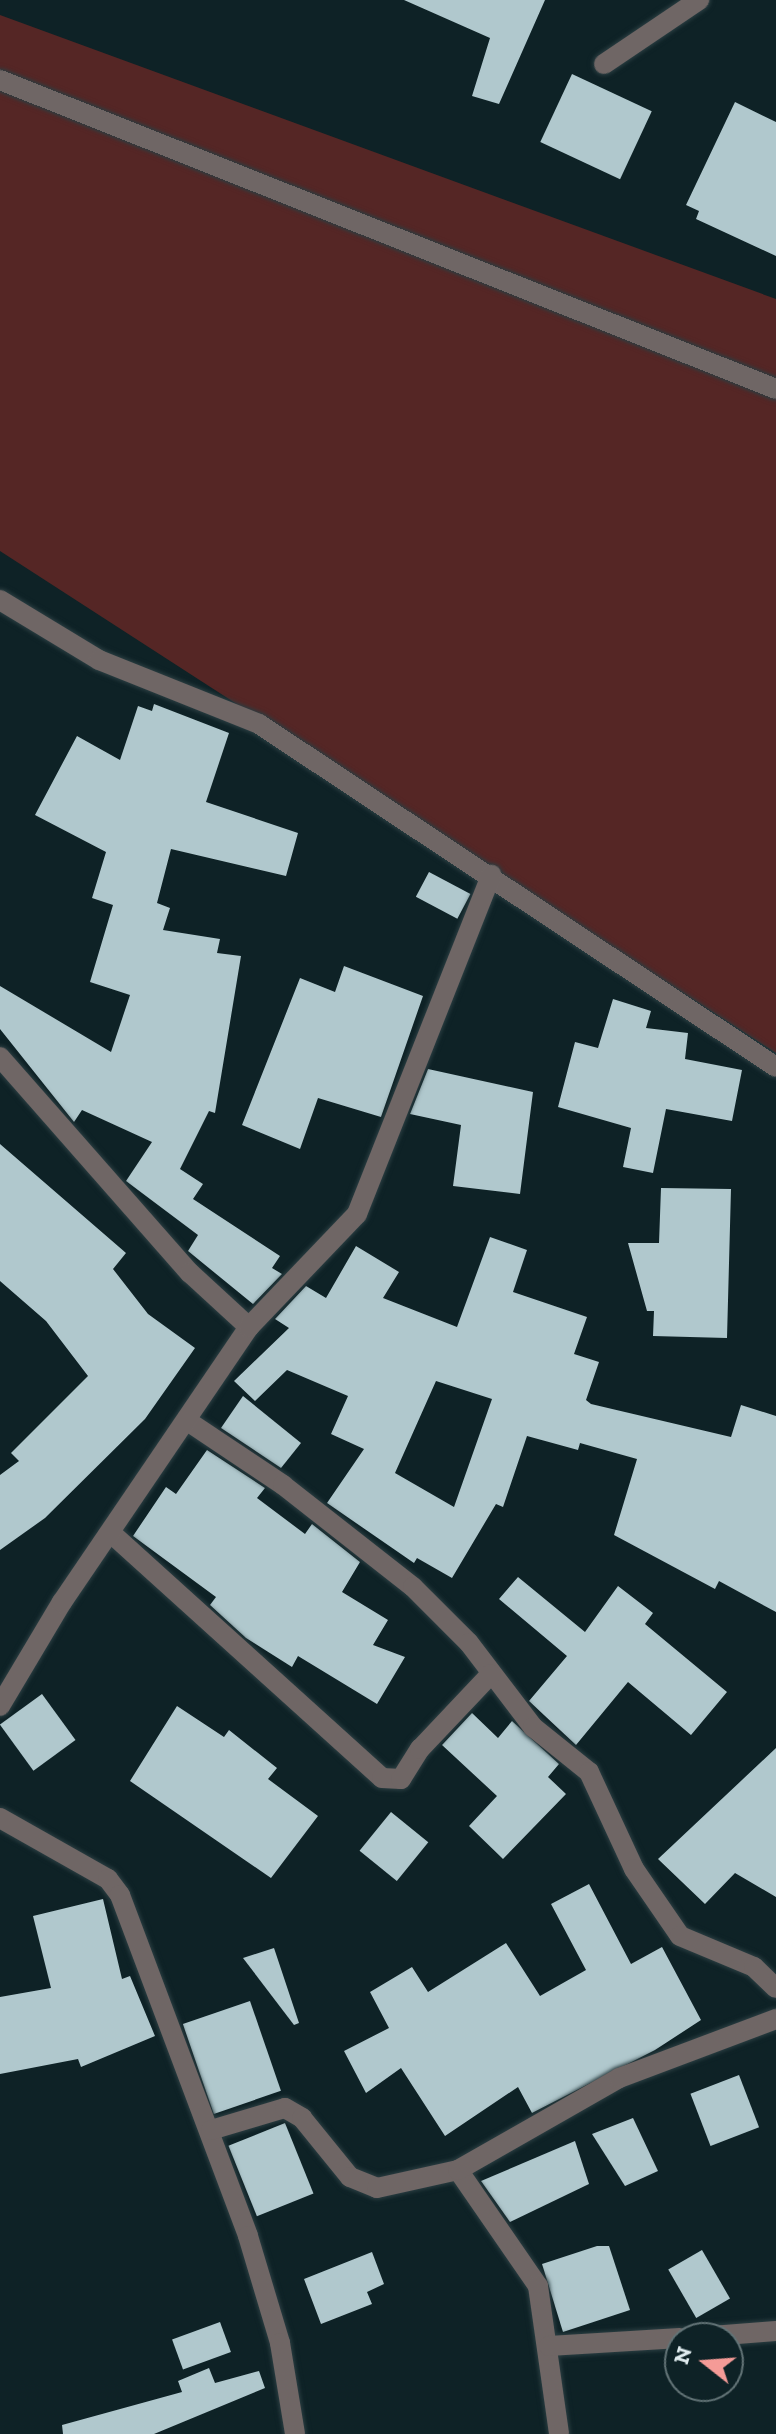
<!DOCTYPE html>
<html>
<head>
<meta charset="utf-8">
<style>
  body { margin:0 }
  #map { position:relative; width:776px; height:2434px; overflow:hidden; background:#0e2226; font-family:"Zilla Slab",serif }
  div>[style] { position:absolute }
  .green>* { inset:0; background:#552625 }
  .building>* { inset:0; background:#b0c8cd; transform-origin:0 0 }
  .roads { filter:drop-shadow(0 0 2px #2b3e42) drop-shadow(0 0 2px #2b3e42) }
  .minor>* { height:20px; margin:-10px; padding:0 10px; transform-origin:10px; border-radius:10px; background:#6f6665 }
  span { translate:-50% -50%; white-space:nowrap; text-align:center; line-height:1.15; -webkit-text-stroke:8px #0e2226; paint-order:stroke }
  .north { position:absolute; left:664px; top:2322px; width:80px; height:80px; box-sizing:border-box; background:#0e2226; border:2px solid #627376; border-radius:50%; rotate:287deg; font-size:22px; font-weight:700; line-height:32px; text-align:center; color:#e0ecef }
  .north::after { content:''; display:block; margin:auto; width:28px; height:36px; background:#f59b97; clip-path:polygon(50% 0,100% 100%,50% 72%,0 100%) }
</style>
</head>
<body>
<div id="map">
  <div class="green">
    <i style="clip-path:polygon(0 15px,776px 299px,776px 1053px,0 551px)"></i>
  </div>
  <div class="building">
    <i style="clip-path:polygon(404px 0,545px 0,499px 104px,472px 96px,490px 38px)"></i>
    <i style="left:572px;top:74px;width:88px;height:75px;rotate:25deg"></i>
    <i style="clip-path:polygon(735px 102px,776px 122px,776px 256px,696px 219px,699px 211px,686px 205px)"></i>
    <i style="clip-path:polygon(154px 704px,229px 733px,206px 802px,298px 833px,286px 876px,171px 849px,157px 903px,170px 908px,163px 930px,220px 939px,217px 953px,241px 956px,215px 1113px,209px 1111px,180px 1169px,203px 1184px,193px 1199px,280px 1256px,272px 1268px,282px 1274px,253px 1304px,188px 1251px,198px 1235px,126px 1181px,152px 1142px,82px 1110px,74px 1122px,0 1029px,0 986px,111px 1052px,130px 995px,90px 982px,113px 905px,92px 898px,106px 852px,35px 815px,77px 736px,120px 760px,138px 706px,152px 711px)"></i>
    <i style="left:429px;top:872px;width:47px;height:28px;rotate:28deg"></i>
    <i style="clip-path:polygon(344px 966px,423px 996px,381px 1117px,318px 1098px,300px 1149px,242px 1125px,300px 978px,335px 992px)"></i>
    <i style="clip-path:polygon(613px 999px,651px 1011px,646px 1028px,688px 1033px,685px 1059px,742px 1070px,732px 1121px,666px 1109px,653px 1173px,623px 1167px,631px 1128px,558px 1107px,575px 1042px,598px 1048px)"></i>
    <i style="clip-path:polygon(428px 1069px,533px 1092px,520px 1194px,453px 1186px,461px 1125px,410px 1114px)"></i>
    <i style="clip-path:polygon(0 1144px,126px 1253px,113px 1269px,148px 1314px,195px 1348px,145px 1419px,45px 1518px,0 1550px,0 1475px,19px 1461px,11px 1453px,88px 1376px,46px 1321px,0 1281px)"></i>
    <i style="clip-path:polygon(661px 1188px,731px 1189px,727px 1338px,653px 1336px,654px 1311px,647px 1311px,628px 1243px,659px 1243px)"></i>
    <i style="clip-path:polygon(evenodd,490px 1237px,527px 1250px,513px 1292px,587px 1317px,574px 1354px,599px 1362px,586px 1400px,591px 1404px,731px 1437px,741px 1405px,776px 1416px,776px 1612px,719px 1581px,715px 1589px,614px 1535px,637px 1459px,580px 1443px,578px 1450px,527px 1436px,503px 1507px,496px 1504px,452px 1578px,417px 1558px,414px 1563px,327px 1503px,364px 1449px,331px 1434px,348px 1396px,287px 1370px,255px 1401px,234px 1381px,289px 1328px,275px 1319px,306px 1286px,326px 1298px,356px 1246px,399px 1272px,383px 1298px,457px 1327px,490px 1237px,436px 1381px,492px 1399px,454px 1507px,395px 1473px,436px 1381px)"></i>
    <i style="clip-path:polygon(243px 1396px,301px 1443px,281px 1468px,221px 1428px)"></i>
    <i style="clip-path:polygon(207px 1450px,265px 1488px,257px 1498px,305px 1534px,312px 1524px,360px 1562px,342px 1592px,388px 1620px,373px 1645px,405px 1657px,377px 1704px,298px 1656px,292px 1667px,246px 1638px,210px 1605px,216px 1597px,133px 1536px,166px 1487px,176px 1494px)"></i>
    <i style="clip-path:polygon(518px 1577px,585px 1632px,618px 1586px,653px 1613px,645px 1624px,727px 1692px,691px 1735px,628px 1682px,576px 1745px,529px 1701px,567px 1656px,499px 1599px)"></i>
    <i style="left:42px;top:1694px;width:57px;height:52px;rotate:54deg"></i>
    <i style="clip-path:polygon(177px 1706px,224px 1737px,229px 1730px,277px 1768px,268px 1779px,318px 1816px,271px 1878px,130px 1781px)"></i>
    <i style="clip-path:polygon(472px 1713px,498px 1738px,512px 1721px,559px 1764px,548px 1777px,566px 1794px,503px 1859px,469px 1826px,497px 1796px,442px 1745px)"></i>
    <i style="clip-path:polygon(776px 1748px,776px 1897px,735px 1873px,705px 1904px,658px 1859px)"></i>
    <i style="left:391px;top:1812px;width:48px;height:50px;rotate:39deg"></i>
    <i style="clip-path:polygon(589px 1884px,631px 1964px,662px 1947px,701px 2020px,655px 2050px,532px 2113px,518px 2087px,445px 2136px,401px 2068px,366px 2093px,344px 2051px,389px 2028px,370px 1992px,412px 1967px,428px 1992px,506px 1943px,540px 1996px,586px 1970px,551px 1904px)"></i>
    <i style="clip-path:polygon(103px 1899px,122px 1979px,130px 1976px,155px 2036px,81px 2067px,78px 2059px,0 2074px,0 1997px,51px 1988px,33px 1916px)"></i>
    <i style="clip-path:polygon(274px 1948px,299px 2023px,294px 2025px,243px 1958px)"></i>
    <i style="left:250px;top:2001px;width:95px;height:71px;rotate:71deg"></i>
    <i style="left:739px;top:2075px;width:56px;height:52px;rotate:69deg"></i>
    <i style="clip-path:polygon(633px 2118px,658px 2171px,625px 2186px,592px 2134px)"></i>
    <i style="left:285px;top:2123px;width:76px;height:61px;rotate:68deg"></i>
    <i style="clip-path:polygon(575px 2141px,589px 2184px,510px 2222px,481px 2181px)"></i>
    <i style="clip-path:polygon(597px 2246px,609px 2246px,630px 2310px,563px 2332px,542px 2264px)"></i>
    <i style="left:702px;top:2250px;width:56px;height:39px;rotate:60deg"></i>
    <i style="clip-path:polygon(372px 2252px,384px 2284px,367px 2292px,372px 2304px,321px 2324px,304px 2279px)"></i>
    <i style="left:220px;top:2322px;width:32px;height:51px;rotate:70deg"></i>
    <i style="clip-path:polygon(209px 2368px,215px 2383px,259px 2371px,265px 2388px,154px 2434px,63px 2434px,62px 2425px,182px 2392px,178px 2381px)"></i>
  </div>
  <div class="roads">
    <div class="minor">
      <i style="left:604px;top:64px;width:115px;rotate:-34deg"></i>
      <i style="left:0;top:80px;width:835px;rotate:21.71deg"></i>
      <i style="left:0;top:600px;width:116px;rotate:31.2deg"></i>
      <i style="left:99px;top:660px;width:172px;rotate:21.8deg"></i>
      <i style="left:259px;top:724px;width:620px;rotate:33.56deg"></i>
      <i style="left:0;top:1057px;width:288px;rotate:48.7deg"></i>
      <i style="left:190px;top:1273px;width:80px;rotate:42.5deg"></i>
      <i style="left:189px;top:1422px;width:113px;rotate:33.8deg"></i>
      <i style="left:283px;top:1485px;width:165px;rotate:38.1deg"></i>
      <i style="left:413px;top:1587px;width:79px;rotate:45deg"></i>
      <i style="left:469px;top:1643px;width:106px;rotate:52.7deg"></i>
      <i style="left:533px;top:1727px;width:72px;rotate:38.8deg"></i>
      <i style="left:589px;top:1772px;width:107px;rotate:65.1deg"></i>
      <i style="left:634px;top:1869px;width:81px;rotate:55.5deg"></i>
      <i style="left:680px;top:1936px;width:80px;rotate:22.7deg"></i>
      <i style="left:754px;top:1967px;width:30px;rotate:44deg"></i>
      <i style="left:111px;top:1533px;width:365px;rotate:42.1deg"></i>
      <i style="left:382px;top:1778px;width:19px;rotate:3deg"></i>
      <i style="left:401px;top:1779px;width:36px;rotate:-58deg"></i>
      <i style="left:420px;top:1749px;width:103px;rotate:-46.6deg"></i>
      <i style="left:0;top:1706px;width:121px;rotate:-59.2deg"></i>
      <i style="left:62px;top:1602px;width:333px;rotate:-55.8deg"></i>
      <i style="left:249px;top:1327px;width:156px;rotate:-46.3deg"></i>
      <i style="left:357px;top:1214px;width:365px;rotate:-68.4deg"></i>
      <i style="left:0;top:1818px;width:124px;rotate:29.5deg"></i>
      <i style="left:108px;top:1879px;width:20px;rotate:53deg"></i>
      <i style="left:120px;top:1895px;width:364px;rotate:69.4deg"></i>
      <i style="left:248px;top:2236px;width:112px;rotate:73.3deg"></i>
      <i style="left:280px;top:2343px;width:92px;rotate:80.6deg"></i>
      <i style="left:211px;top:2130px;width:77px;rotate:-16.6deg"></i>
      <i style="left:285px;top:2108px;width:20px;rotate:30deg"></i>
      <i style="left:302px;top:2118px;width:76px;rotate:50.9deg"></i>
      <i style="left:350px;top:2177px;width:29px;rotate:22deg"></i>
      <i style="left:377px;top:2188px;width:83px;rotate:-12.5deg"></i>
      <i style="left:458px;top:2170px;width:141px;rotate:55.4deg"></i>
      <i style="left:538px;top:2286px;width:149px;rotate:81.9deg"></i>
      <i style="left:458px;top:2170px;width:185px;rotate:-29.7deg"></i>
      <i style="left:619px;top:2078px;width:168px;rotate:-20.6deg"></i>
      <i style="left:686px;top:2338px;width:90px;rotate:-4.4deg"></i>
      <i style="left:549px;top:2346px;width:131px;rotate:-3.5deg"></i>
    </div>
  </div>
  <div class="north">N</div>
</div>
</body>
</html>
